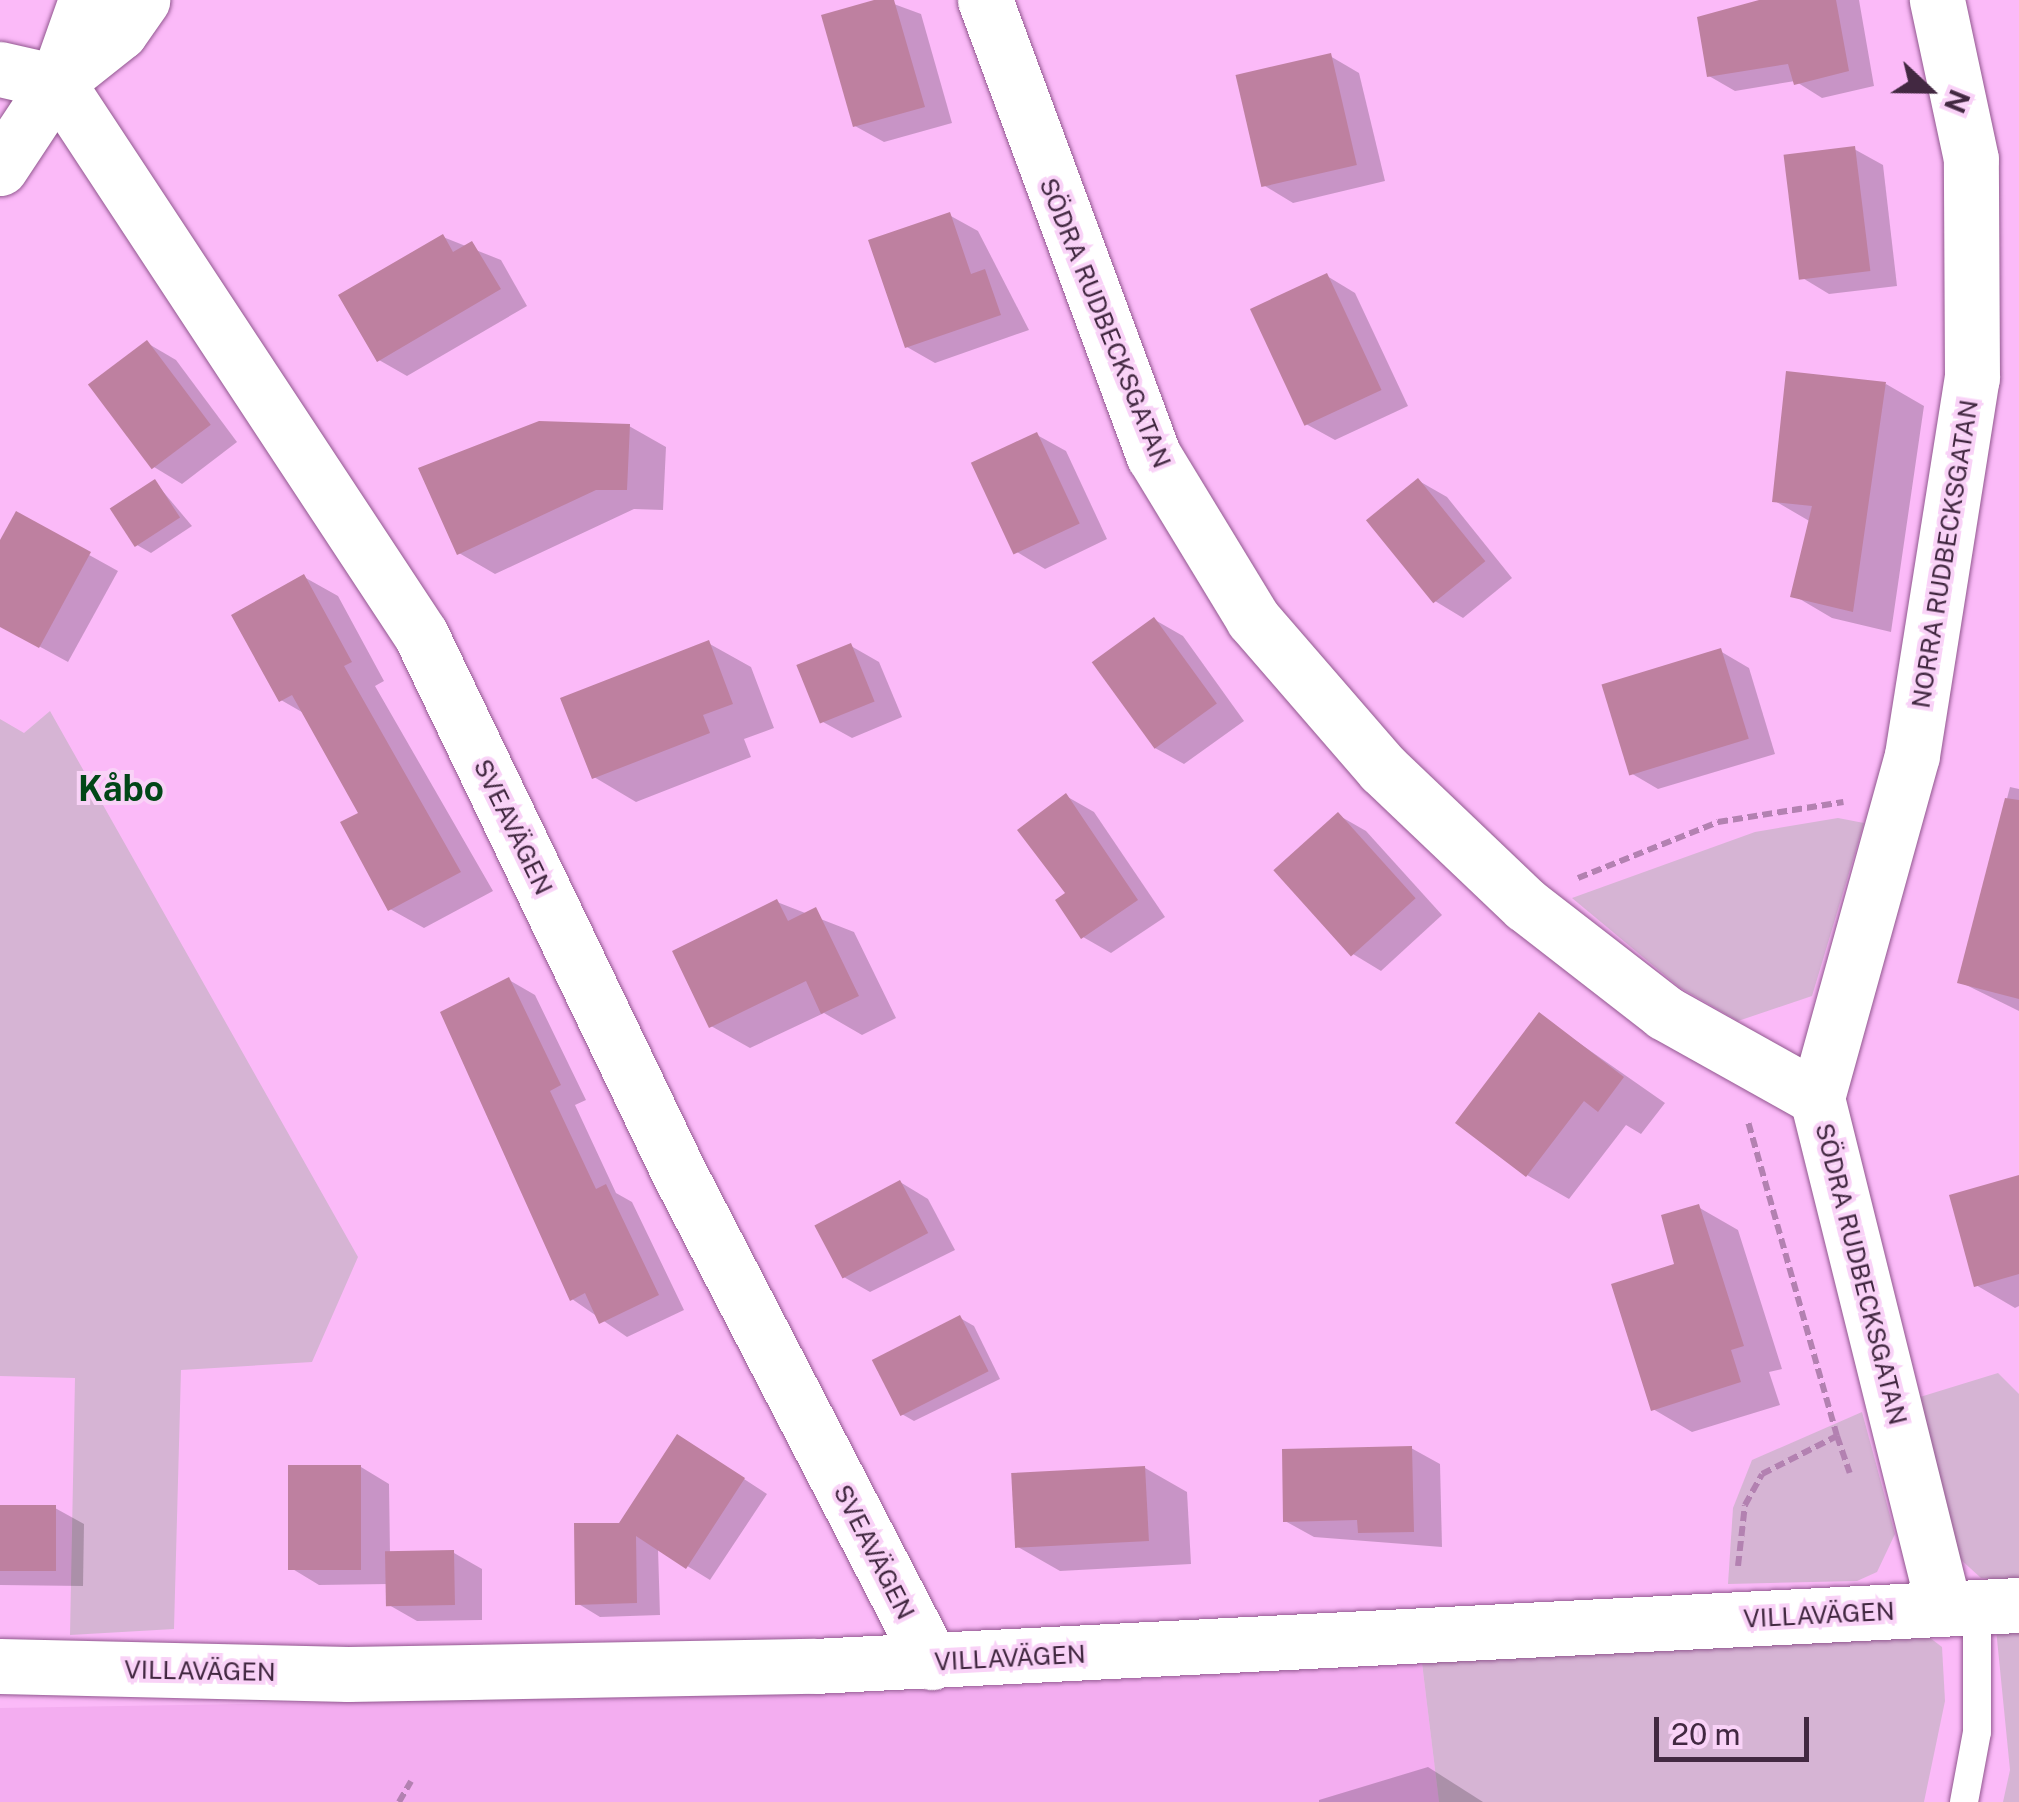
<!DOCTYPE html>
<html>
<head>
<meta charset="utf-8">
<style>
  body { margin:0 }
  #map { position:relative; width:2019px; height:1802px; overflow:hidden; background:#fbbaf8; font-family:"Public Sans",sans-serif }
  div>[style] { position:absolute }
  .built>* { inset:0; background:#f3adf0 }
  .green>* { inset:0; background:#d6b4d4 }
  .shadow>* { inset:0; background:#0003 }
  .building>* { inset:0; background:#be80a0; transform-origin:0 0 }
  .path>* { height:6px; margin-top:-3px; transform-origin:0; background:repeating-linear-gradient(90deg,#b381b1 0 10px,transparent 0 15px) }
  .roads { filter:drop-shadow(0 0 2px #91578f) drop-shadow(0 0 2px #91578f) }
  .lane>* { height:28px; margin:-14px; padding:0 14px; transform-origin:14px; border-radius:14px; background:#fff }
  .street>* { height:55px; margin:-27.5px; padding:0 27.5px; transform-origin:27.5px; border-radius:27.5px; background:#fff }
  span { translate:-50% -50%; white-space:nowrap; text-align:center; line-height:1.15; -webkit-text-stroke:8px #f9d2f7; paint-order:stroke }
  .street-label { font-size:25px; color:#422841 }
  .district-label { font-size:35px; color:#014717; font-weight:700 }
  .north { position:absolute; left:1879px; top:40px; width:100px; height:100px; -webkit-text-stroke:8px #f9d2f7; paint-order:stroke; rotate:112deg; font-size:28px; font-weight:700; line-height:40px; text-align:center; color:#422841 }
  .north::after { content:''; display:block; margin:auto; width:35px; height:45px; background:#422841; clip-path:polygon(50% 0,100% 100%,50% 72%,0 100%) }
  .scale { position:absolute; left:1654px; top:1717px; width:155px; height:45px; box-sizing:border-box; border:5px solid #422841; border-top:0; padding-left:12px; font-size:30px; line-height:35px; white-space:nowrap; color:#422841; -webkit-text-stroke:8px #f9d2f7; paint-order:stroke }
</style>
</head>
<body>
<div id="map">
  <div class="built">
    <i style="clip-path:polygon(1422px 1663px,1439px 1802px,0 1802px,0 1708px,881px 1693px)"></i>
  </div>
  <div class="green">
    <i style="clip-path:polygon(50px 711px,358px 1257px,312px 1362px,181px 1370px,174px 1629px,70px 1635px,75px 1378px,0 1376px,0 719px,24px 733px)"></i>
    <i style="clip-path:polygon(1838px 818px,1864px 823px,1812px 996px,1738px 1021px,1679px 987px,1572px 898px,1755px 832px)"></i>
    <i style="clip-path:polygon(1998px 1373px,2019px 1394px,2019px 1582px,1981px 1578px,1959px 1558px,1920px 1397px)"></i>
    <i style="clip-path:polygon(1862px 1412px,1895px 1534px,1877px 1572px,1857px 1581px,1728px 1584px,1733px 1508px,1752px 1460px)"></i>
    <i style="clip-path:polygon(1917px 1628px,1942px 1647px,1945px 1701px,1924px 1802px,1439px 1802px,1422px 1663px)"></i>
    <i style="clip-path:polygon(2019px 1628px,2019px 1802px,2003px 1802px,2010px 1770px,1996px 1629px)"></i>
  </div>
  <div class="shadow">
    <i style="clip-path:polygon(883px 0,921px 14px,952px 123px,884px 142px,855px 126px)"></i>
    <i style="clip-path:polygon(1762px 0,1859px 0,1874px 86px,1822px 98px,1795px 81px,1735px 91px,1709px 76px)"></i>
    <i style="clip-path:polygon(1330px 56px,1359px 73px,1385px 181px,1293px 203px,1265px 186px)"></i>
    <i style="clip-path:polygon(1854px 149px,1883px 165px,1897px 286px,1829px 294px,1801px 277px)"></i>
    <i style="clip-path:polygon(949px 215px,978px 231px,1029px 330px,935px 363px,907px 347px)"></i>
    <i style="clip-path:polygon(443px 237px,501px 260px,527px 306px,407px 376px,379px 360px)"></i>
    <i style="clip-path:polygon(1327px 276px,1355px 293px,1408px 406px,1335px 440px,1306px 424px)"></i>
    <i style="clip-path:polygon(147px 343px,176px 360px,237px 442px,182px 484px,154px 467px)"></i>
    <i style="clip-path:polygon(1886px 384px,1924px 406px,1891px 632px,1832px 618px,1793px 595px,1811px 522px,1775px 501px)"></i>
    <i style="clip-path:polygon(629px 426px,666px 447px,663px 510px,634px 509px,495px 574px,459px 553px)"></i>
    <i style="clip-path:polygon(1037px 435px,1066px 451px,1107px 539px,1045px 569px,1017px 552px)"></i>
    <i style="clip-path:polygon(1419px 481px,1447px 497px,1512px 578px,1463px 618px,1435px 601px,1370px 521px)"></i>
    <i style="clip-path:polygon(155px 482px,192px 526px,151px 553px,137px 545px)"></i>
    <i style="clip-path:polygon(17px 515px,118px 571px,68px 662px,0 625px,0 545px)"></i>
    <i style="clip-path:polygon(304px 577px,338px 596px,384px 681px,375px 686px,493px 891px,424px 928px,390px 909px,362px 814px,307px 715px,281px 700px)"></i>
    <i style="clip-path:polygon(1155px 620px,1183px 636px,1244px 721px,1184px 764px,1155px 748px)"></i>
    <i style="clip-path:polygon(708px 643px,751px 667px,774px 728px,744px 739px,751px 757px,636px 802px,594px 777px)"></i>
    <i style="clip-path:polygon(851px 646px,879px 662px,902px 717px,852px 738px,823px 722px)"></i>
    <i style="clip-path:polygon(1720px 651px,1749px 668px,1775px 754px,1658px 789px,1629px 772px)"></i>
    <i style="clip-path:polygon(2010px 787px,2019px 789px,2019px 1011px,1960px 982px)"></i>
    <i style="clip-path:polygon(1066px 796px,1094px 812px,1165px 917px,1111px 953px,1083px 937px,1068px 894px)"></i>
    <i style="clip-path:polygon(1338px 815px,1366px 831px,1442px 915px,1381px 971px,1353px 954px)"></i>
    <i style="clip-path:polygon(777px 902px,854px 932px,896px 1018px,862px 1035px,824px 1013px,750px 1048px,711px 1026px)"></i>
    <i style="clip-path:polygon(509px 980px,535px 995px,586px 1100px,575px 1105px,616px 1193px,632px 1202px,684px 1310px,627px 1337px,572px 1299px)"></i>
    <i style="clip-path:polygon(1539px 1015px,1665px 1103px,1641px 1134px,1626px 1125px,1569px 1199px,1527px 1175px)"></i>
    <i style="clip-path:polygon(2019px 1178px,2019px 1306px,2015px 1308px,1976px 1285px)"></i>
    <i style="clip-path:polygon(900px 1182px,928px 1199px,955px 1250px,870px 1292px,842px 1276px)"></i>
    <i style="clip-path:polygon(1698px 1207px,1738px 1230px,1782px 1369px,1769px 1372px,1780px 1405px,1692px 1432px,1653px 1409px,1677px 1266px)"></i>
    <i style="clip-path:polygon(960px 1318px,974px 1326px,1000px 1379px,914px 1421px,900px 1413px)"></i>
    <i style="clip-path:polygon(1411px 1448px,1440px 1464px,1442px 1547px,1314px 1537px,1285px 1521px)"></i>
    <i style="clip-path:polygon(701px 1451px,767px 1494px,710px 1580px,658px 1548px,660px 1615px,600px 1617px,577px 1603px,620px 1525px)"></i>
    <i style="clip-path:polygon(361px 1467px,389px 1484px,390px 1554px,454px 1553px,482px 1569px,482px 1620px,417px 1621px,389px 1605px,388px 1584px,319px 1585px,291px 1568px)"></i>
    <i style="clip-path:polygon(1145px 1468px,1187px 1492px,1191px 1564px,1060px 1571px,1018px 1547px)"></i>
    <i style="clip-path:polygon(0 1507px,55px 1508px,84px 1524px,83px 1586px,0 1585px)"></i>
    <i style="clip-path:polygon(1428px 1767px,1483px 1802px,1319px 1802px,1319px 1800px)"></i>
  </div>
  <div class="building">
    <i style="clip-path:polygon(874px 0,894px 0,925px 107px,853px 127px,821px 15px)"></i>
    <i style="clip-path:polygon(1759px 0,1836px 0,1849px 71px,1794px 85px,1788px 64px,1707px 77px,1697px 17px)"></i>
    <i style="left:1331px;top:53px;width:115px;height:98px;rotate:77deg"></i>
    <i style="left:1855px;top:146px;width:126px;height:72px;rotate:83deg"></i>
    <i style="clip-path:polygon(950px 212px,971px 274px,985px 269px,1001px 315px,905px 348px,868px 240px)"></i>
    <i style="clip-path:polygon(443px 234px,453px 252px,472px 241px,501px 289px,377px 362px,338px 295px)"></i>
    <i style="left:1327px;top:273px;width:129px;height:85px;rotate:65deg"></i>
    <i style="left:147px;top:340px;width:106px;height:74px;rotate:53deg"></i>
    <i style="clip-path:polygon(1786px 371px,1886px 382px,1853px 612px,1790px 597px,1812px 506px,1772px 502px)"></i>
    <i style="clip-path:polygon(539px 421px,630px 424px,627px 490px,596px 490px,457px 555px,418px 468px)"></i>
    <i style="left:1037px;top:432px;width:101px;height:73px;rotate:65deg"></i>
    <i style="left:1418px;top:478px;width:107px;height:67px;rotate:51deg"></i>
    <i style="left:155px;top:479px;width:46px;height:54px;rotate:57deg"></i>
    <i style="clip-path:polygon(16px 511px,91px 552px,39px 648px,0 627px,0 540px)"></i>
    <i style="clip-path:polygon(304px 574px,352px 662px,344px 666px,461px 872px,388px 911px,340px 822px,358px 813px,292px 695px,279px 702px,231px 615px)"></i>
    <i style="left:1154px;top:617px;width:107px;height:77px;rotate:54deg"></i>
    <i style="clip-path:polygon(709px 640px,733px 704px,703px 715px,710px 733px,592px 779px,560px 698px)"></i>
    <i style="left:851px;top:643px;width:63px;height:59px;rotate:68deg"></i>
    <i style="left:1721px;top:648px;width:95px;height:125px;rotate:73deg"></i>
    <i style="clip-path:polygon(1066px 793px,1138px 900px,1081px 939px,1055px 900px,1065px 893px,1017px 830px)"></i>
    <i style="clip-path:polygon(2005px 798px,2019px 800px,2019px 999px,1957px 983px)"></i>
    <i style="left:1338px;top:812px;width:116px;height:87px;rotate:48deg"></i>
    <i style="clip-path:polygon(777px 899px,788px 921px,816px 907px,859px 996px,821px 1014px,806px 981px,709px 1028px,672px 951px)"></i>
    <i style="clip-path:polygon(509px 977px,561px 1085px,550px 1091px,596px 1189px,606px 1184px,659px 1295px,599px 1324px,585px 1293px,570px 1301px,440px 1012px)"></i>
    <i style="clip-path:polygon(1539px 1012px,1624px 1077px,1598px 1112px,1584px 1101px,1526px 1177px,1455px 1123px)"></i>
    <i style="clip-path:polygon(2019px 1175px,2019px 1274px,1974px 1287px,1949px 1195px)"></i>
    <i style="left:900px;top:1180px;width:60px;height:97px;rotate:62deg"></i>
    <i style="clip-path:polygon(1699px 1204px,1744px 1346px,1731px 1350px,1741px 1382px,1651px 1411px,1611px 1284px,1674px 1264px,1661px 1215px)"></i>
    <i style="left:960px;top:1315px;width:63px;height:99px;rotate:63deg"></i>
    <i style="clip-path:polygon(677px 1434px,745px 1478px,686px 1569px,636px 1536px,637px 1603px,575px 1605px,574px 1523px,619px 1523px)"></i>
    <i style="clip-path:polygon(1412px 1446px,1414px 1532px,1358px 1533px,1357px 1520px,1283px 1522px,1282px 1449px)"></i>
    <i style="left:288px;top:1465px;width:73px;height:105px"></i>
    <i style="left:1145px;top:1466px;width:75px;height:134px;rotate:87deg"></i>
    <i style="left:0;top:1505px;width:56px;height:66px"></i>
    <i style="left:454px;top:1550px;width:55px;height:69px;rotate:89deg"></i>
  </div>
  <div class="path">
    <i style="left:1578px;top:878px;width:151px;rotate:-21.8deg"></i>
    <i style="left:1718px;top:822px;width:127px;rotate:-9.1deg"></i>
    <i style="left:1837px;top:1436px;width:39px;rotate:71deg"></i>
    <i style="left:1738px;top:1566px;width:61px;rotate:-83.5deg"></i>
    <i style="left:1745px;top:1505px;width:35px;rotate:-61deg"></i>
    <i style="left:1762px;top:1474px;width:84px;rotate:-26.9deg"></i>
    <i style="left:1837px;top:1436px;width:326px;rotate:-105.8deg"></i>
    <i style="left:399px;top:1802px;width:24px;rotate:-60deg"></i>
  </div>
  <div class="roads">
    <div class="lane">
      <i style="left:1964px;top:1802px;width:71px;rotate:-79.5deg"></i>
      <i style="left:1977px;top:1732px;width:125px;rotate:-90deg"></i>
    </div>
    <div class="street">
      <i style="left:985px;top:0;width:486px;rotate:69.7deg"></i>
      <i style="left:1154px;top:456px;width:191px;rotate:58.7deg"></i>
      <i style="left:1253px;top:619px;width:198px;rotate:49.1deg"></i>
      <i style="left:1383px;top:769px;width:197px;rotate:43.6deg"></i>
      <i style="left:1526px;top:905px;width:176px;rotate:37.8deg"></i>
      <i style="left:1665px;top:1013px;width:174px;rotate:29.2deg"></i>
      <i style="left:1817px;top:1098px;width:526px;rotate:76.02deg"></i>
      <i style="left:0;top:69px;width:58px;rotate:12.8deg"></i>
      <i style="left:57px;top:82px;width:662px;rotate:56.65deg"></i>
      <i style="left:421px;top:635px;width:594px;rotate:64.38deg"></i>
      <i style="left:678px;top:1171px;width:553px;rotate:62.65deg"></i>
      <i style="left:57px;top:82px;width:80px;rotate:-38.4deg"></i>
      <i style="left:120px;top:32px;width:39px;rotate:-55deg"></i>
      <i style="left:0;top:168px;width:103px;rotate:-56.5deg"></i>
      <i style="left:57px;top:82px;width:87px;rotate:-70.5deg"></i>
      <i style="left:1817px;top:1098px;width:356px;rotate:-74.5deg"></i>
      <i style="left:1912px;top:755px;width:382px;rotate:-81deg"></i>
      <i style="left:1972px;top:378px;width:219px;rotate:-90.3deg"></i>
      <i style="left:1971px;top:159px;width:163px;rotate:-102.1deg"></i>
      <i style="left:0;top:1666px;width:348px;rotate:1.3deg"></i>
      <i style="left:348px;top:1674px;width:466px;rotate:-1deg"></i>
      <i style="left:814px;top:1666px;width:1207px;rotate:-2.9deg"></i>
    </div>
  </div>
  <div class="street-label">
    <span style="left:1105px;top:323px;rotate:68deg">SÖDRA RUDBECKSGATAN</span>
    <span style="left:1945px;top:554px;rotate:-81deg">NORRA RUDBECKSGATAN</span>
    <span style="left:513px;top:827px;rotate:64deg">SVEAVÄGEN</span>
    <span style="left:1861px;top:1274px;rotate:76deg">SÖDRA RUDBECKSGATAN</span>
    <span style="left:874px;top:1552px;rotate:63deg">SVEAVÄGEN</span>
    <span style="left:1819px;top:1615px;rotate:-3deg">VILLAVÄGEN</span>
    <span style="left:1010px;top:1658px;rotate:-3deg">VILLAVÄGEN</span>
    <span style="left:200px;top:1671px;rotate:1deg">VILLAVÄGEN</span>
  </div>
  <div class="district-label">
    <span style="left:121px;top:789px">Kåbo</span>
  </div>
  <div class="north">N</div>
  <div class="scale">20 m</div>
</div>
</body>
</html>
